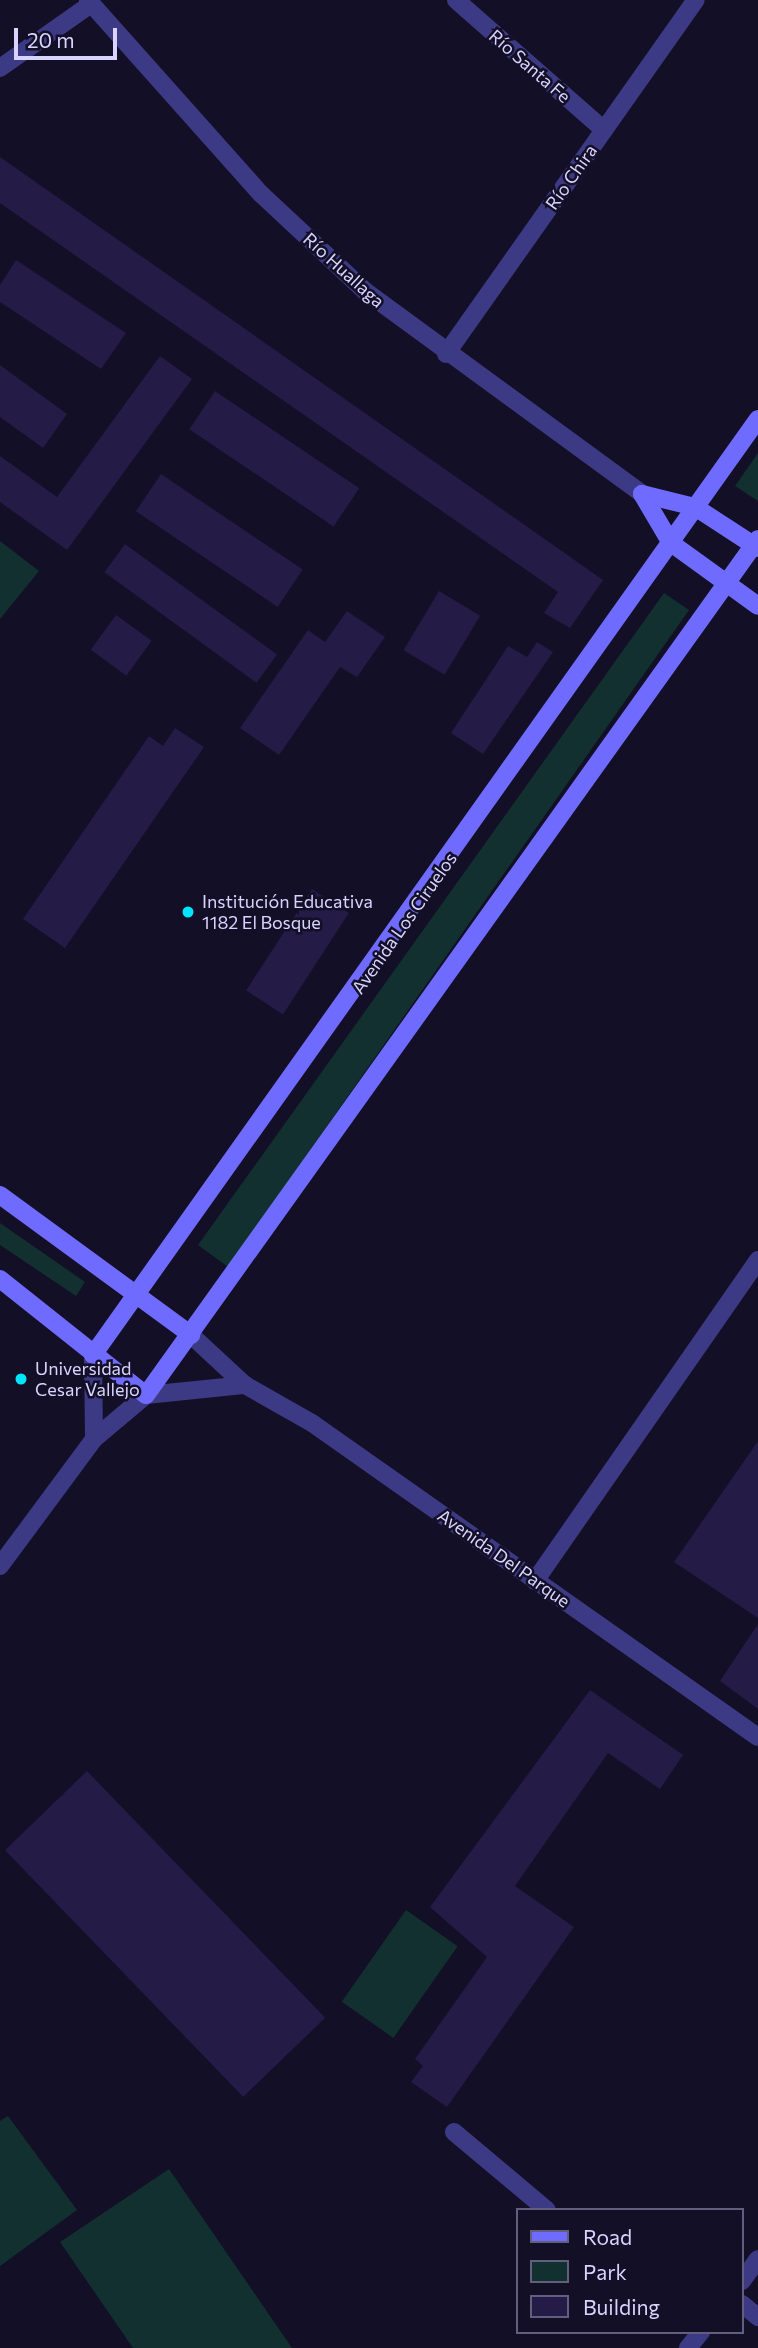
<!DOCTYPE html>
<html>
<head>
<meta charset="utf-8">
<style>
  body { margin:0 }
  #map { position:relative; width:758px; height:2348px; overflow:hidden; background:#130f26; font-family:Commissioner,sans-serif }
  div>[style] { position:absolute }
  .green>* { inset:0; background:#12302f; transform-origin:0 0 }
  .building>* { inset:0; background:#241b47; transform-origin:0 0 }
  .service>* { height:18px; margin:-9px; padding:0 9px; transform-origin:9px; border-radius:9px; background:#3d3a85 }
  .minor>* { height:18px; margin:-9px; padding:0 9px; transform-origin:9px; border-radius:9px; background:#3d3a85 }
  .tertiary>* { height:18px; margin:-9px; padding:0 9px; transform-origin:9px; border-radius:9px; background:#3d3a85 }
  .secondary>* { height:18px; margin:-9px; padding:0 9px; transform-origin:9px; border-radius:9px; background:#6f6bff }
  .dots>* { width:19px; height:19px; translate:-50% -50%; box-sizing:border-box; border:4px solid #130f26; border-radius:50% }
  span { translate:-50% -50%; white-space:nowrap; text-align:center; line-height:1.15; -webkit-text-stroke:5px #130f26; paint-order:stroke }
  .street-label { font-size:18px; color:#d9d4ff }
  .poi-label { font-size:18px; color:#d9d4ff }
  .left { translate:0 -50%; text-align:left }
  .legend { position:absolute; left:516px; top:2208px; width:228px; height:126px; box-sizing:border-box; background:#130f26; border:2px solid #625e7d; margin:0; padding:9px 12px; list-style:none; font-size:21px; color:#d9d4ff }
  .legend li { display:flex; align-items:center; gap:14px; height:35px }
  .legend b { width:35px; border:2px solid #625e7d }
  .scale { position:absolute; left:14px; top:28px; width:103px; height:32px; box-sizing:border-box; border:4px solid #d9d4ff; border-top:0; padding-left:9px; font-size:21px; line-height:24px; white-space:nowrap; color:#d9d4ff; -webkit-text-stroke:5px #130f26; paint-order:stroke }
</style>
</head>
<body>
<div id="map">
  <div class="green">
    <i style="clip-path:polygon(758px 453px,758px 501px,735px 486px)"></i>
    <i style="clip-path:polygon(0 541px,39px 571px,0 619px)"></i>
    <i style="clip-path:polygon(664px 593px,689px 610px,228px 1267px,198px 1245px)"></i>
    <i style="clip-path:polygon(0 1223px,85px 1282px,76px 1296px,0 1245px)"></i>
    <i style="left:406px;top:1910px;width:63px;height:112px;rotate:35deg"></i>
    <i style="clip-path:polygon(8px 2116px,77px 2210px,0 2266px,0 2121px)"></i>
    <i style="clip-path:polygon(169px 2169px,292px 2348px,133px 2348px,60px 2242px)"></i>
  </div>
  <div class="building">
    <i style="clip-path:polygon(0 157px,603px 580px,570px 628px,544px 613px,558px 592px,0 203px)"></i>
    <i style="clip-path:polygon(16px 260px,126px 333px,101px 369px,0 302px,0 285px)"></i>
    <i style="clip-path:polygon(160px 356px,192px 379px,67px 550px,0 502px,0 456px,57px 497px)"></i>
    <i style="clip-path:polygon(0 365px,67px 414px,43px 448px,0 417px)"></i>
    <i style="left:215px;top:391px;width:174px;height:46px;rotate:34deg"></i>
    <i style="left:161px;top:474px;width:171px;height:45px;rotate:34deg"></i>
    <i style="left:125px;top:544px;width:188px;height:35px;rotate:36deg"></i>
    <i style="left:439px;top:591px;width:48px;height:69px;rotate:31deg"></i>
    <i style="clip-path:polygon(347px 611px,385px 637px,357px 677px,340px 667px,279px 755px,240px 728px,308px 630px,325px 642px)"></i>
    <i style="left:116px;top:615px;width:44px;height:43px;rotate:36deg"></i>
    <i style="clip-path:polygon(537px 642px,553px 652px,483px 754px,451px 733px,508px 646px,527px 657px)"></i>
    <i style="clip-path:polygon(175px 728px,204px 747px,65px 948px,23px 919px,149px 736px,163px 746px)"></i>
    <i style="left:312px;top:889px;width:44px;height:121px;rotate:33deg"></i>
    <i style="clip-path:polygon(758px 1441px,758px 1618px,674px 1562px)"></i>
    <i style="clip-path:polygon(758px 1624px,758px 1709px,720px 1681px)"></i>
    <i style="clip-path:polygon(590px 1690px,683px 1755px,660px 1789px,608px 1753px,515px 1886px,574px 1927px,447px 2107px,411px 2082px,423px 2066px,415px 2059px,487px 1957px,430px 1907px)"></i>
    <i style="left:87px;top:1771px;width:343px;height:114px;rotate:46deg"></i>
  </div>
  <div class="service">
    <i style="left:454px;top:2132px;width:121px;rotate:40deg"></i>
  </div>
  <div class="minor">
    <i style="left:88px;top:0;width:260px;rotate:48.3deg"></i>
    <i style="left:261px;top:194px;width:142px;rotate:43deg"></i>
    <i style="left:365px;top:291px;width:343px;rotate:36.2deg"></i>
    <i style="left:456px;top:0;width:197px;rotate:41.3deg"></i>
    <i style="left:0;top:68px;width:111px;rotate:-35.1deg"></i>
    <i style="left:446px;top:354px;width:433px;rotate:-54.8deg"></i>
    <i style="left:535px;top:1581px;width:391px;rotate:-55.2deg"></i>
    <i style="left:742px;top:2281px;width:27px;rotate:-54deg"></i>
    <i style="left:742px;top:2304px;width:21px;rotate:39deg"></i>
    <i style="left:688px;top:2348px;width:21px;rotate:-51deg"></i>
  </div>
  <div class="tertiary">
    <i style="left:191px;top:1335px;width:74px;rotate:42.8deg"></i>
    <i style="left:245px;top:1385px;width:77px;rotate:29.6deg"></i>
    <i style="left:312px;top:1423px;width:545px;rotate:35.15deg"></i>
    <i style="left:93px;top:1355px;width:84px;rotate:89.3deg"></i>
    <i style="left:0;top:1566px;width:158px;rotate:-53.5deg"></i>
    <i style="left:94px;top:1439px;width:68px;rotate:-40.2deg"></i>
    <i style="left:146px;top:1395px;width:100px;rotate:-5.8deg"></i>
  </div>
  <div class="secondary">
    <i style="left:642px;top:494px;width:57px;rotate:59.4deg"></i>
    <i style="left:671px;top:543px;width:107px;rotate:35.9deg"></i>
    <i style="left:642px;top:494px;width:55px;rotate:13.8deg"></i>
    <i style="left:695px;top:507px;width:75px;rotate:33.1deg"></i>
    <i style="left:0;top:1195px;width:237px;rotate:36.2deg"></i>
    <i style="left:0;top:1279px;width:186px;rotate:38.5deg"></i>
    <i style="left:146px;top:1395px;width:1052px;rotate:-54.44deg"></i>
    <i style="left:93px;top:1355px;width:1148px;rotate:-54.61deg"></i>
  </div>
  <div class="dots">
    <i style="left:188px;top:912px;background:#00e5ff"></i>
    <i style="left:21px;top:1379px;background:#00e5ff"></i>
  </div>
  <div class="street-label">
    <span style="left:530px;top:66px;rotate:41deg">Río Santa Fe</span>
    <span style="left:571px;top:177px;rotate:-55deg">Río Chira</span>
    <span style="left:344px;top:270px;rotate:42deg">Río Huallaga</span>
    <span style="left:404px;top:923px;rotate:-55deg">Avenida Los Ciruelos</span>
    <span style="left:504px;top:1558px;rotate:35deg">Avenida Del Parque</span>
  </div>
  <div class="poi-label">
    <span class="left" style="left:202px;top:912px">Institución Educativa<br>1182 El Bosque</span>
    <span class="left" style="left:35px;top:1379px">Universidad<br>Cesar Vallejo</span>
  </div>
  <ul class="legend">
  <li><b style="height:9px;background:#6f6bff"></b>Road</li>
  <li><b style="height:19px;background:#12302f"></b>Park</li>
  <li><b style="height:19px;background:#241b47"></b>Building</li>
  </ul>
  <div class="scale">20 m</div>
</div>
</body>
</html>
